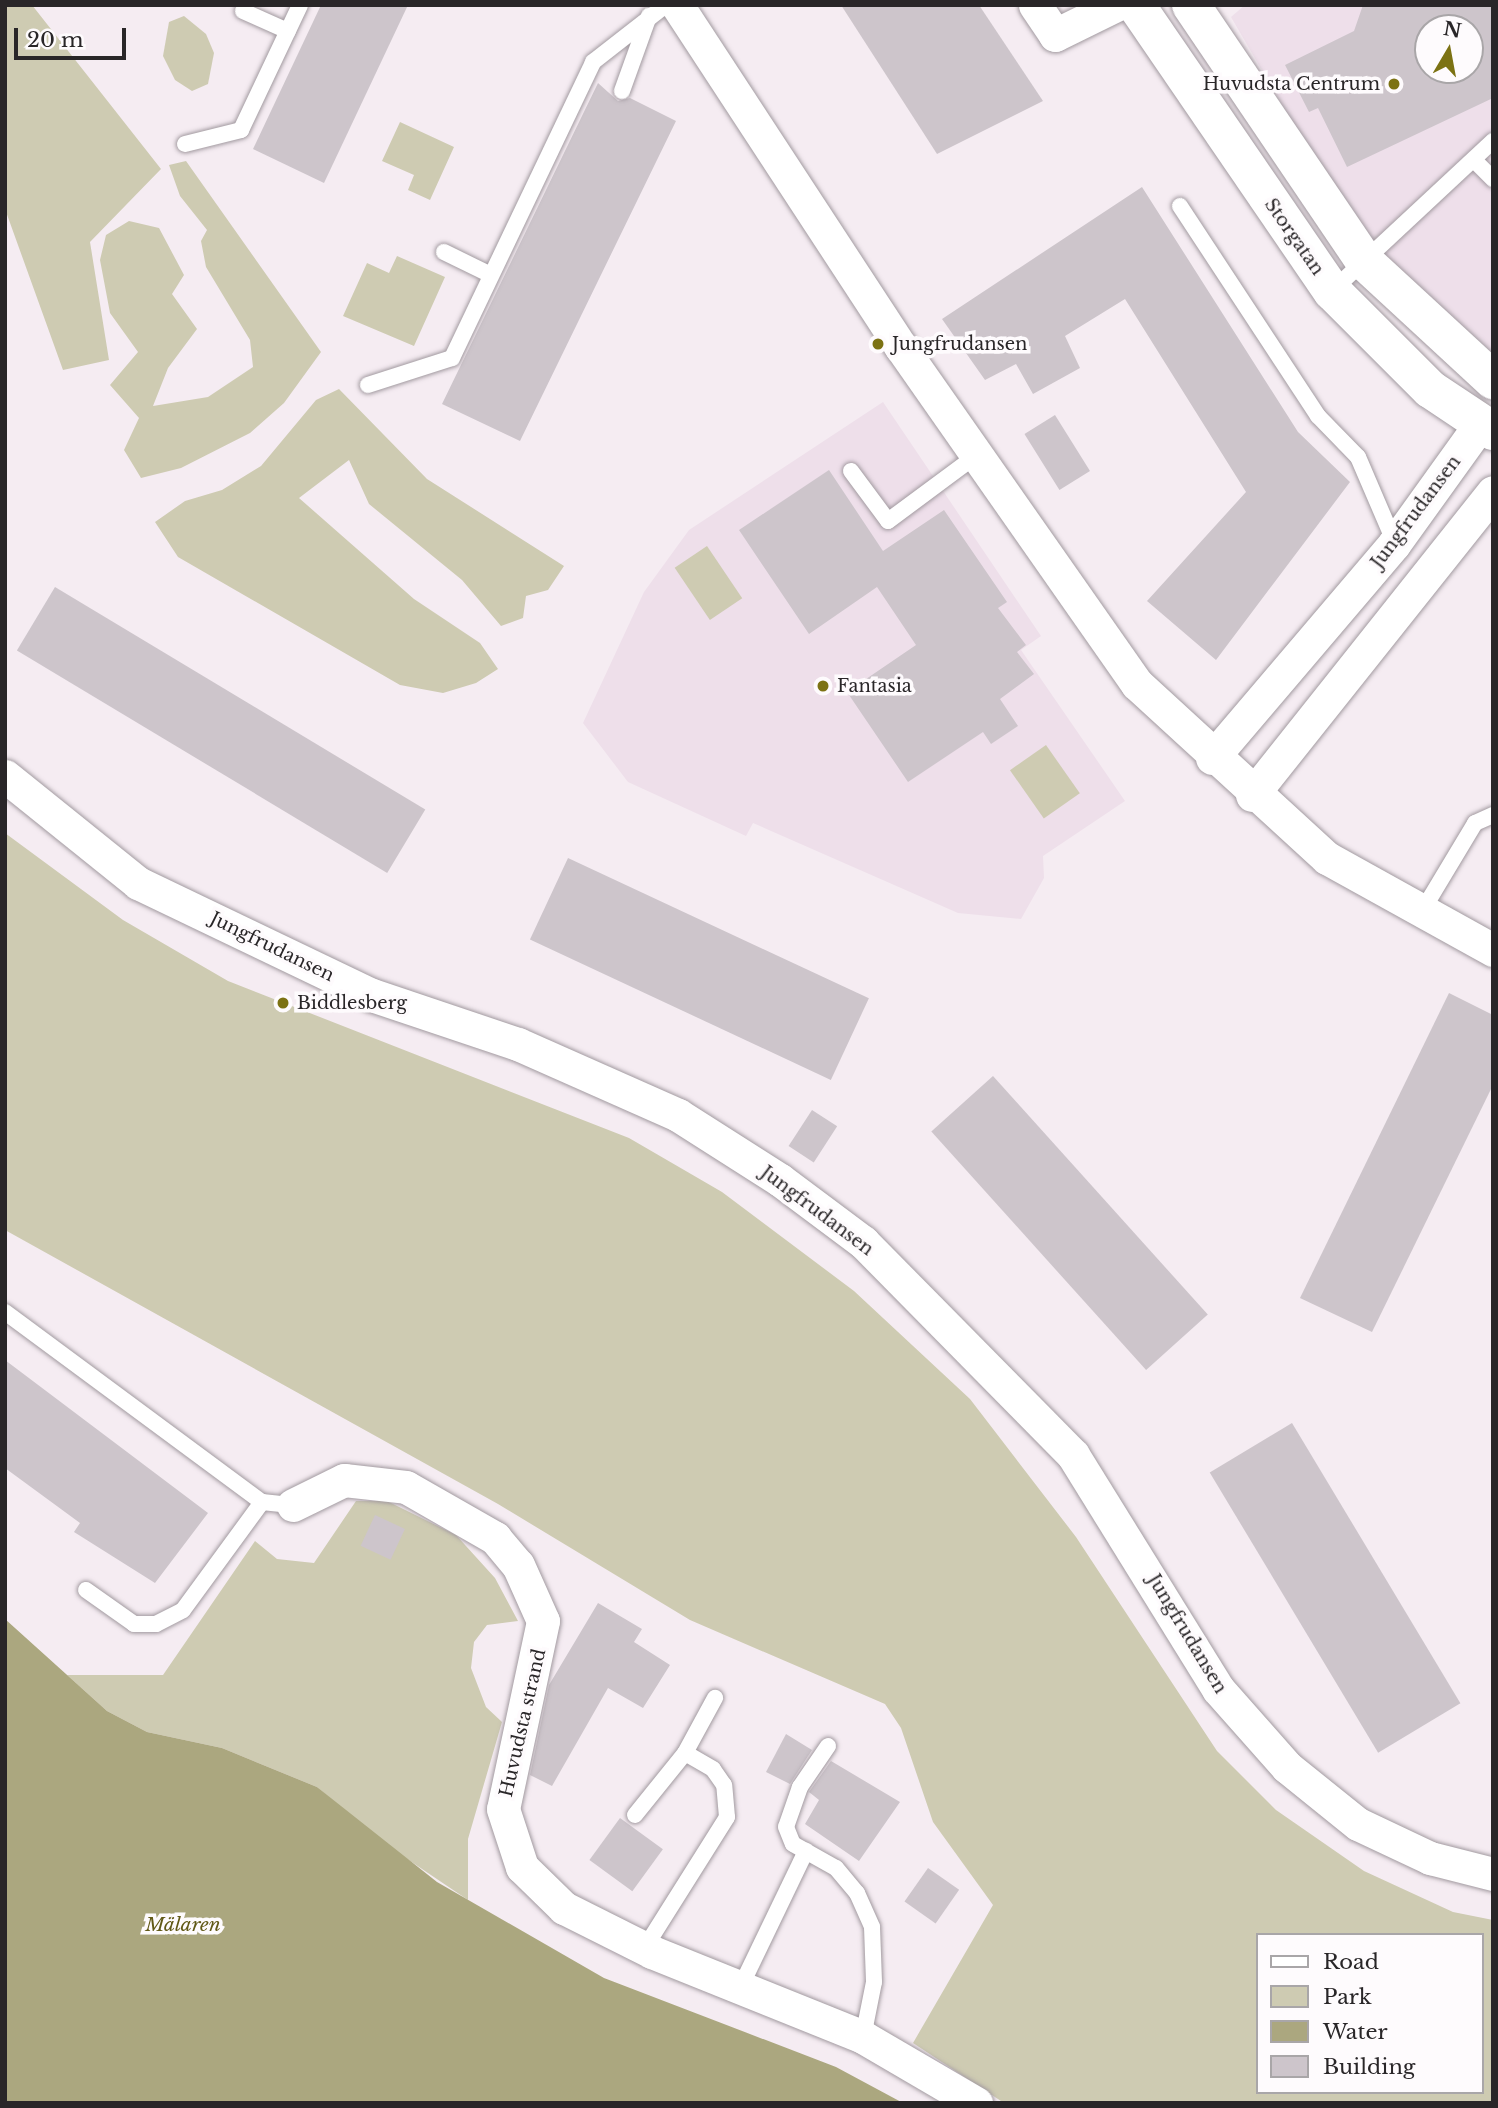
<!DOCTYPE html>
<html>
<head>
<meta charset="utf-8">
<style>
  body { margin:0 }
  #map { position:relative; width:1498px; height:2108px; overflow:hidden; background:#f5ecf2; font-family:"Libre Baskerville",serif }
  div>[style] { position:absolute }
  .built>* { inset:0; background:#eedfea }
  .green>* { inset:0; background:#cecbb2; transform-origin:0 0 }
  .water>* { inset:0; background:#aba77f }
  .building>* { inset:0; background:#cdc5cb; transform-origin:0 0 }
  .roads { filter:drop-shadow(0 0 2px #a29aa0) drop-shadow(0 0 2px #a29aa0) }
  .service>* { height:16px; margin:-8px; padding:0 8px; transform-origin:8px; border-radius:8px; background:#fff }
  .minor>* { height:33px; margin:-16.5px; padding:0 16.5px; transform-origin:16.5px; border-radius:16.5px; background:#fff }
  .tertiary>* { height:38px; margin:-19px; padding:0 19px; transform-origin:19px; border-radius:19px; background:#fff }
  .dots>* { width:19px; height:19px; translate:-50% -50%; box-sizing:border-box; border:4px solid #fefbfd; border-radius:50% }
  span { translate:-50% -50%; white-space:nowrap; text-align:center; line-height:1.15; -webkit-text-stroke:7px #fefbfd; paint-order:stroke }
  .poi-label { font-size:18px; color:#292628 }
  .right { translate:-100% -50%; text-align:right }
  .left { translate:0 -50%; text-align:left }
  .street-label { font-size:18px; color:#292628 }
  .water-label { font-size:19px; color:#615916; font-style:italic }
  .frame { position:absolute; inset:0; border:7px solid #292628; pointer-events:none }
  .legend { position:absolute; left:1256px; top:1933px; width:228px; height:161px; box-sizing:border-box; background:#fefbfd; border:2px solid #a9a6a8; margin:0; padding:9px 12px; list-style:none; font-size:21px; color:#292628 }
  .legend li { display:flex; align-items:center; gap:14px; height:35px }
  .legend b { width:35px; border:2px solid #a9a6a8 }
  .north { position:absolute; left:1414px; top:14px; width:70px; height:70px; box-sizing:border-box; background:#fefbfd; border:2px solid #a9a6a8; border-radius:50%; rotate:10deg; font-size:19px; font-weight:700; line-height:28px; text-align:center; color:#292628 }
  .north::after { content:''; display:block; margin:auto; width:24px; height:32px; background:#7c7213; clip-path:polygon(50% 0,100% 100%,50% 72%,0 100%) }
  .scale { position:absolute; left:14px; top:28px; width:112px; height:32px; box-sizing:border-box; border:4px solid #292628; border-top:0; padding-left:9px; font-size:21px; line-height:24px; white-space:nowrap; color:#292628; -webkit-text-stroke:5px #fefbfd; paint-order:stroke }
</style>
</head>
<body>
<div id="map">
  <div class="built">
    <i style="clip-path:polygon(evenodd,1245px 5px,1493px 5px,1493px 357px,1416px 291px,1333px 193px,1231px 17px,1245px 5px,1428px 28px,1470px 28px,1470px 70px,1428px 70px,1428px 28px)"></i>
    <i style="clip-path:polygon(883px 402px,1041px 636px,1021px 650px,1125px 801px,1043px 856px,1044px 878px,1021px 919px,958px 913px,753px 823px,746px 836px,628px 782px,583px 723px,644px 592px,689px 530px)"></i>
  </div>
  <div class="green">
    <i style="clip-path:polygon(5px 5px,32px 5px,161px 169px,90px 242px,109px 360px,63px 370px,5px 209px)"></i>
    <i style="clip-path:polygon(184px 16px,206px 34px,214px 53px,208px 84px,192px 91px,175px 80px,163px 56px,169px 22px)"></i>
    <i style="clip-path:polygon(400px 122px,454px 147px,430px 200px,408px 190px,414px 175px,382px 161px)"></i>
    <i style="clip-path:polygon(186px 161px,321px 352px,284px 403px,250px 433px,181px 468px,141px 478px,124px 450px,139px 418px,110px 385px,138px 352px,110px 313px,100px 260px,106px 235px,129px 221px,159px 228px,184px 275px,172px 294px,197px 329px,168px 368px,153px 406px,208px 397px,253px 367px,250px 340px,206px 267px,201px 241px,207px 230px,180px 196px,169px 165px)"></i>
    <i style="clip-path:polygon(397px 256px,445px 277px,414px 346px,343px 316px,367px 263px,389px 273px)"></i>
    <i style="clip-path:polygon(339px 389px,427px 479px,564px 566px,548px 590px,526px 596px,523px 618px,501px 626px,462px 580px,369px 504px,349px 460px,299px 498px,414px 599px,480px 643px,498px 669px,476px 683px,443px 693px,400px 685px,178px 557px,155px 522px,185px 501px,222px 490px,261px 466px,316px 400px)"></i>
    <i style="left:707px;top:546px;width:63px;height:39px;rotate:56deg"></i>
    <i style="left:1046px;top:745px;width:59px;height:44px;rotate:55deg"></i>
    <i style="clip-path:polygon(evenodd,5px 833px,123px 920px,228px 981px,629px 1138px,722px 1192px,854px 1291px,970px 1399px,1076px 1537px,1217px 1751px,1276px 1810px,1364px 1871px,1453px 1912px,1493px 1920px,1493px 2103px,1004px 2103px,913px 2043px,993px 1905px,933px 1822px,901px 1728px,885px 1704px,690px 1620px,498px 1504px,5px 1230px,5px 833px,1258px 1935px,1482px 1935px,1482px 2092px,1258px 2092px,1258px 1935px)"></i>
    <i style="clip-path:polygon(356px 1501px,387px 1501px,456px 1535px,495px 1578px,518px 1621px,487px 1625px,474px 1642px,471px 1668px,486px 1707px,502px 1722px,468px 1839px,468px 1900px,382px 1842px,317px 1787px,222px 1748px,147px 1732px,107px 1711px,67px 1675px,163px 1675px,255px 1541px,277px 1559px,314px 1563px)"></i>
  </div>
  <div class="water">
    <i style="clip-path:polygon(5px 1619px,107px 1711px,147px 1732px,222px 1748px,317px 1787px,437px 1882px,604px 1978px,836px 2067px,903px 2103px,5px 2103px)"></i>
  </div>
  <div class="building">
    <i style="clip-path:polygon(321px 5px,408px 5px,324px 183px,253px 149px)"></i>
    <i style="clip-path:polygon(841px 5px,979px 5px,1043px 101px,937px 154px)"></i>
    <i style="clip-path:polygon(evenodd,1363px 5px,1493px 5px,1493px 98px,1347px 167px,1318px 108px,1309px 112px,1285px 65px,1354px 31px,1363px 5px,1428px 28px,1470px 28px,1470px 70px,1428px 70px,1428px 28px)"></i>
    <i style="clip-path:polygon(598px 83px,618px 101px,630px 98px,676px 121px,520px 441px,442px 404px)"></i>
    <i style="clip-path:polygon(1142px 187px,1298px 432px,1350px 482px,1216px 660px,1147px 601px,1246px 492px,1125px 299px,1065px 336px,1080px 368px,1033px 394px,1016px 364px,985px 380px,942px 319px)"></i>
    <i style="left:1055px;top:415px;width:66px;height:36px;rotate:58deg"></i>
    <i style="clip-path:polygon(829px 470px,883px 551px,944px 510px,1007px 602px,998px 608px,1026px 645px,1017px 652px,1034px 674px,1000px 699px,1018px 726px,991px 744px,983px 732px,908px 782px,847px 692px,916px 645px,877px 587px,809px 634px,739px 530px)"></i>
    <i style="left:55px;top:587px;width:432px;height:74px;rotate:31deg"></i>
    <i style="left:568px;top:858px;width:332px;height:90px;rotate:25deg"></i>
    <i style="clip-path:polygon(1449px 993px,1493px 1015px,1493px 1085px,1372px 1332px,1300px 1298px)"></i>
    <i style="left:993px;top:1076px;width:321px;height:83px;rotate:48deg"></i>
    <i style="left:812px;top:1110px;width:30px;height:43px;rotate:33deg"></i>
    <i style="clip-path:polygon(5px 1360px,208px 1513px,155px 1583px,74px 1532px,80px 1523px,5px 1468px)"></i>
    <i style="left:1292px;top:1423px;width:327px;height:96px;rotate:59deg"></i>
    <i style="left:375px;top:1515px;width:33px;height:34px;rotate:25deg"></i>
    <i style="clip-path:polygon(598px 1603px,642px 1629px,634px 1642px,670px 1665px,643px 1708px,608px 1688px,552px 1786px,530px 1775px,549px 1685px)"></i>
    <i style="clip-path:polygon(786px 1734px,812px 1750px,790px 1784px,766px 1772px)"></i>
    <i style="clip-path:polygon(831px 1761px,900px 1802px,859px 1861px,805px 1824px,819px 1800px,809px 1792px)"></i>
    <i style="left:620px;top:1818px;width:53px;height:52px;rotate:36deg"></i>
    <i style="left:928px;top:1868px;width:38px;height:41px;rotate:35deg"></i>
  </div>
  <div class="roads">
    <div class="service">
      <i style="left:243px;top:11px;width:49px;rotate:24deg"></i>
      <i style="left:622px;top:91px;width:80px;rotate:-70.2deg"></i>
      <i style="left:185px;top:144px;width:58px;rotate:-14deg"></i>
      <i style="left:241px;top:130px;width:138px;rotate:-64.7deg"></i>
      <i style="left:1474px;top:160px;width:27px;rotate:45deg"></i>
      <i style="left:1180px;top:206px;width:251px;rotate:56.7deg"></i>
      <i style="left:1318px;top:416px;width:57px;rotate:45.7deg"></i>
      <i style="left:1358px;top:457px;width:91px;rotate:66.8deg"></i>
      <i style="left:444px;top:252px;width:52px;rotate:26.1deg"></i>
      <i style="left:1332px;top:291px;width:220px;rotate:-43deg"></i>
      <i style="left:368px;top:385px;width:88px;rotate:-17.8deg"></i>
      <i style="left:452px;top:358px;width:328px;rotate:-64.5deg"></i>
      <i style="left:593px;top:62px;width:93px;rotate:-38deg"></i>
      <i style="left:851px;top:471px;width:62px;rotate:53.5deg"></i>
      <i style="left:888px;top:521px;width:111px;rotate:-36.6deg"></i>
      <i style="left:1421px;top:913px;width:105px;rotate:-59deg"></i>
      <i style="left:1475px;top:823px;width:20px;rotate:-24deg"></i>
      <i style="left:5px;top:1312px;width:320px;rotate:36.5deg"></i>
      <i style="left:86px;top:1590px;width:59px;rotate:35.3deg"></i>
      <i style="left:134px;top:1624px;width:22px"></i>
      <i style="left:156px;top:1624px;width:30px;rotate:-27deg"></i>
      <i style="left:183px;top:1610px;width:134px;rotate:-53.8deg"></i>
      <i style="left:262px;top:1502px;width:31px;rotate:6deg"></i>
      <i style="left:828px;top:1746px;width:50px;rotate:124.3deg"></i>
      <i style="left:800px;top:1787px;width:42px;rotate:109.3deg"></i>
      <i style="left:786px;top:1827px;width:18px;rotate:68deg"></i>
      <i style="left:793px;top:1844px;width:49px;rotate:29.2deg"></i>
      <i style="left:836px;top:1868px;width:33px;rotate:50deg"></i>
      <i style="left:857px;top:1893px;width:37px;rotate:66deg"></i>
      <i style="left:872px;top:1927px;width:55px;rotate:87.9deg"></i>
      <i style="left:874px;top:1982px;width:56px;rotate:101.3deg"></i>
      <i style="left:635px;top:1815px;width:80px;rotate:-51.1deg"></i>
      <i style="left:685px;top:1753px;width:63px;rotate:-61.4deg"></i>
      <i style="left:644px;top:1949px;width:156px;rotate:-57.8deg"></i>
      <i style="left:727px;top:1817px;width:32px;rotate:-95deg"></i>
      <i style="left:724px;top:1785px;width:19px;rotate:-125deg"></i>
      <i style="left:713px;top:1769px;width:32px;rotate:-150deg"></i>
      <i style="left:741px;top:1986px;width:150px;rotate:-64.3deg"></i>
    </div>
    <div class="minor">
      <i style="left:677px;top:5px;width:409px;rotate:56.8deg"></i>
      <i style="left:901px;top:347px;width:411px;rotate:55deg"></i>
      <i style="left:1137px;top:684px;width:258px;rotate:42.5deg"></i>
      <i style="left:1327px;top:858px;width:190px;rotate:29deg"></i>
      <i style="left:1035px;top:5px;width:36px;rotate:56deg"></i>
      <i style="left:1055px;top:35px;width:68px;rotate:-26.2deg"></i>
      <i style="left:1212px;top:758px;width:281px;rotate:-49.6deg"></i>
      <i style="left:1394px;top:544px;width:149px;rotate:-54.3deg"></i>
      <i style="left:5px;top:776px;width:171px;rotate:38.8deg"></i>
      <i style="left:138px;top:883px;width:259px;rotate:25.6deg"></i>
      <i style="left:372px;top:995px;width:154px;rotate:18.6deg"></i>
      <i style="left:518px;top:1044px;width:175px;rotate:23.9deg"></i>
      <i style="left:678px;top:1115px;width:121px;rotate:32.5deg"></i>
      <i style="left:780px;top:1180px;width:104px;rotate:36.8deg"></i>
      <i style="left:863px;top:1242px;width:299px;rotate:45.4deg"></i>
      <i style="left:1073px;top:1455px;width:275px;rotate:58.2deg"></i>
      <i style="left:1218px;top:1689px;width:104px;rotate:48.5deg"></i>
      <i style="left:1287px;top:1767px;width:91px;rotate:38.8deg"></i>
      <i style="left:1358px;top:1824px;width:80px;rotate:25.3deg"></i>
      <i style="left:1430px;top:1858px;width:65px;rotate:14.3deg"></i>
      <i style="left:1252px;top:795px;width:387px;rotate:-51.5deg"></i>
      <i style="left:293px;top:1505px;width:57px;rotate:-26.1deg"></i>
      <i style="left:344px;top:1480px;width:62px;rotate:6.4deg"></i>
      <i style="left:406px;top:1487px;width:103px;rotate:29.8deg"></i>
      <i style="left:495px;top:1538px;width:35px;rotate:50deg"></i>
      <i style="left:518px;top:1565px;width:61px;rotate:65.9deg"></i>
      <i style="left:543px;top:1621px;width:192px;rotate:102deg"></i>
      <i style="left:503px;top:1809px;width:61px;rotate:71.9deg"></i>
      <i style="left:522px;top:1867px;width:59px;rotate:44.3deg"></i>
      <i style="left:564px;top:1908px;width:98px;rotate:26.6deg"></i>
      <i style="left:652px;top:1952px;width:227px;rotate:21.9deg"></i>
      <i style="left:863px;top:2037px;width:131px;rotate:30.3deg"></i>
    </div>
    <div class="tertiary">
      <i style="left:1136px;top:5px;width:347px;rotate:55.6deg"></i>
      <i style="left:1332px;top:291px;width:139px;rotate:45deg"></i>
      <i style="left:1430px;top:389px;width:76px;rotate:33.7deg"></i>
      <i style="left:1191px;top:5px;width:309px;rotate:55.9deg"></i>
      <i style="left:1364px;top:261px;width:176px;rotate:42.7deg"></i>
    </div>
  </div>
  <div class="dots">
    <i style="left:1394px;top:84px;background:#7c7213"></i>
    <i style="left:878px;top:344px;background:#7c7213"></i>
    <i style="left:823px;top:686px;background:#7c7213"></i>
    <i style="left:283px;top:1003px;background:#7c7213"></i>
  </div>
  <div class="poi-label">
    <span class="right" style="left:1380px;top:84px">Huvudsta Centrum</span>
    <span class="left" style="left:892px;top:344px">Jungfrudansen</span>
    <span class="left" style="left:837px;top:686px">Fantasia</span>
    <span class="left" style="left:297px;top:1003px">Biddlesberg</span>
  </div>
  <div class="street-label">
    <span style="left:1294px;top:237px;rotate:55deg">Storgatan</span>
    <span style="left:1416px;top:512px;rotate:-53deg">Jungfrudansen</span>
    <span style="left:272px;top:947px;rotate:26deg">Jungfrudansen</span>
    <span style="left:817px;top:1211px;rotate:37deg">Jungfrudansen</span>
    <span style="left:1187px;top:1634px;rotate:59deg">Jungfrudansen</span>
    <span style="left:523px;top:1723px;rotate:-77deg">Huvudsta strand</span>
  </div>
  <div class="water-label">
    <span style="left:183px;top:1925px">Mälaren</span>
  </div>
  <div class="frame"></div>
  <ul class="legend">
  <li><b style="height:9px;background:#fff"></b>Road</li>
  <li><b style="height:19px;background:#cecbb2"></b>Park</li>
  <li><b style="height:19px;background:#aba77f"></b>Water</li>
  <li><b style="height:19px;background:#cdc5cb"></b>Building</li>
  </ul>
  <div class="north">N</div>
  <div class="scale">20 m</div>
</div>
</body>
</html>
